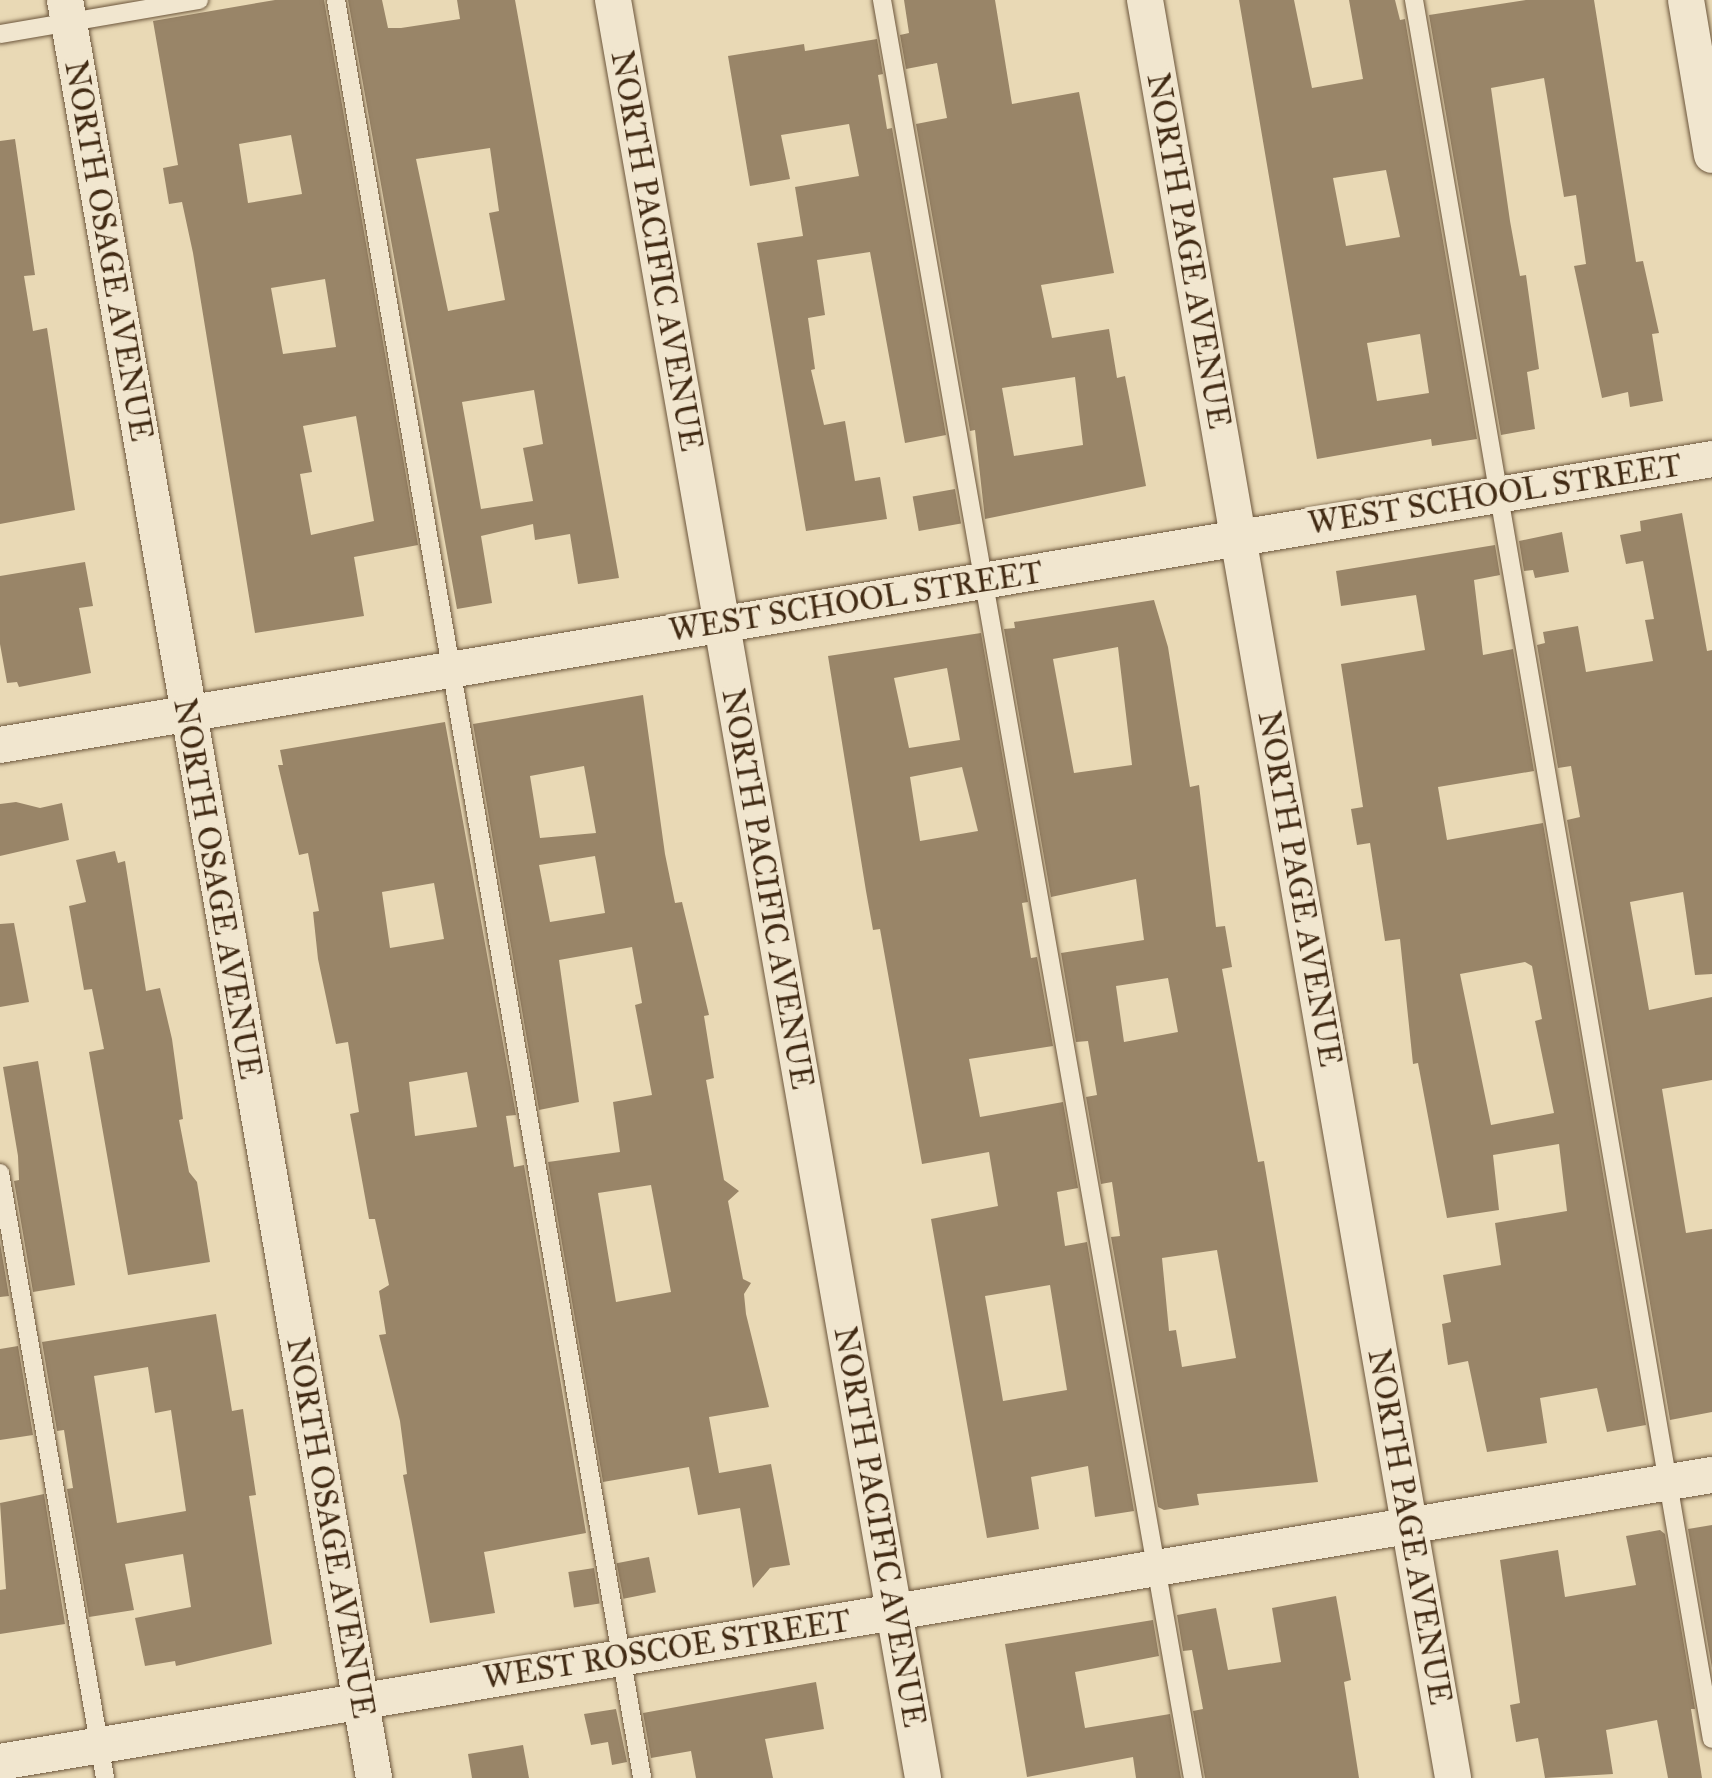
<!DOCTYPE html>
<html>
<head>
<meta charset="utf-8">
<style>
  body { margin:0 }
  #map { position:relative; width:1712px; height:1778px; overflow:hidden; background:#e9d9b5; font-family:"IM FELL Great Primer",serif }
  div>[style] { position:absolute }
  .building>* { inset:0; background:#998568; transform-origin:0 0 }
  .roads { filter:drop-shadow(0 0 2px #6c563c) drop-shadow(0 0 2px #6c563c) }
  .service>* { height:18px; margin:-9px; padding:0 9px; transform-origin:9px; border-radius:9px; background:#f1e6cf }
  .minor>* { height:36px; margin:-18px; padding:0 18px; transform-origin:18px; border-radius:18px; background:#f1e6cf }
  span { translate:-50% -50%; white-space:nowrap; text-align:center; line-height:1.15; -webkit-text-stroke:8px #f1e6cf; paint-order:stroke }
  .street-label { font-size:32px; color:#422b14 }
</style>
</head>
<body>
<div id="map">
  <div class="building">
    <i style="clip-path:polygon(evenodd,275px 0,324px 0,418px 545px,354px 557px,364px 616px,255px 633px,193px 253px,182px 202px,169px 204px,163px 168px,178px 165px,153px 21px,275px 0,291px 135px,302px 194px,248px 203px,239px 144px,291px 135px,275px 0,325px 279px,336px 347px,283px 354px,271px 288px,325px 279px,275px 0,356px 416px,374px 521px,311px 535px,300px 474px,312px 472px,303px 426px,356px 416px)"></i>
    <i style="clip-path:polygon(evenodd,348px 0,382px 0,388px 28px,401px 28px,460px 19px,457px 0,515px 0,619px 578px,578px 584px,570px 534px,535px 540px,533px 524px,481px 536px,492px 603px,457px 609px,348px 0,490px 148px,499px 211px,489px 213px,505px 300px,448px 311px,416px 159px,490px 148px,348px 0,534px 390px,543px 444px,523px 448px,533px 501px,481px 509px,462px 402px,534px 390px)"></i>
    <i style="clip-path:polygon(evenodd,904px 0,995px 0,1012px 104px,1079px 92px,1114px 273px,1041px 285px,1052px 338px,1109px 329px,1117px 378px,1125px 376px,1146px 486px,985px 519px,975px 430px,970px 431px,916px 124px,947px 118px,937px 63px,906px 69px,900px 35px,909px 33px,904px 0,1075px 377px,1083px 445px,1014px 456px,1002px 388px,1075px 377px)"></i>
    <i style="clip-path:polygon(evenodd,1239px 0,1294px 0,1312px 88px,1363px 79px,1349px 0,1395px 0,1400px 20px,1405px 19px,1477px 439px,1432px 446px,1431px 439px,1317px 459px,1239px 0,1386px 170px,1400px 237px,1346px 246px,1333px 178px,1386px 170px,1239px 0,1420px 334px,1429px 393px,1377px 401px,1367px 343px,1420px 334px)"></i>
    <i style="clip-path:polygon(1526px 0,1594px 0,1636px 262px,1643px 261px,1659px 333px,1652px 334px,1663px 401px,1630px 407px,1628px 392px,1602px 398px,1574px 266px,1586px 264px,1576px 195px,1564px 197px,1544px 78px,1491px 88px,1510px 221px,1520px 276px,1526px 275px,1539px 369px,1527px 372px,1535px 429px,1501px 435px,1429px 15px)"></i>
    <i style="clip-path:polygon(877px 39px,883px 74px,878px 75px,887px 129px,892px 128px,946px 435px,905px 443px,870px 252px,817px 260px,825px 315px,808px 318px,815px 369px,811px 370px,824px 425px,845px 421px,855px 481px,880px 477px,887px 519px,806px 531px,757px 243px,803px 236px,795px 187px,859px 176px,849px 124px,781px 135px,790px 179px,750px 186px,728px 56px,804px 44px,805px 51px)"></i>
    <i style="clip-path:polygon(15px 139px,35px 275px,24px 276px,33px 331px,47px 328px,75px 510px,0 524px,0 141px)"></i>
    <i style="left:955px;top:489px;width:35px;height:43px;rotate:80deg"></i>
    <i style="clip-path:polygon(1682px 513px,1707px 651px,1712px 650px,1712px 974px,1695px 975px,1683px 892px,1630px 902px,1649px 1010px,1712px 997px,1712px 1080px,1662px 1089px,1686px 1233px,1712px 1229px,1712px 1412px,1670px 1420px,1567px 820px,1580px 817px,1571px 766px,1558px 768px,1537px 645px,1545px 643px,1543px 632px,1578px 626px,1586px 672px,1653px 661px,1645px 620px,1654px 619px,1643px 561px,1626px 564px,1620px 535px,1641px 531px,1640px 521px)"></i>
    <i style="clip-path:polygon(1562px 532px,1569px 572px,1535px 578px,1533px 570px,1524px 571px,1519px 541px)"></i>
    <i style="clip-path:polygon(evenodd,1495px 545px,1500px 575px,1474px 580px,1483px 655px,1513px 649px,1534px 771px,1438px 787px,1447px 840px,1543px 823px,1646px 1425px,1607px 1432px,1597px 1388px,1540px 1398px,1547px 1443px,1487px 1452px,1468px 1361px,1448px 1365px,1442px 1324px,1451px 1322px,1443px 1275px,1501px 1265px,1495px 1223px,1567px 1211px,1559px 1144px,1493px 1155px,1499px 1210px,1447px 1218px,1418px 1063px,1413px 1064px,1400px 939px,1385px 941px,1370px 843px,1357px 845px,1351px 809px,1363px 807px,1341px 664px,1425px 650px,1416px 595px,1341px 606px,1336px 571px,1495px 545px,1525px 962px,1532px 966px,1542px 1019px,1535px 1021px,1554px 1113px,1491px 1125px,1460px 974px,1525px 962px)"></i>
    <i style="clip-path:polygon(85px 562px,93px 606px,79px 608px,91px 673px,19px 687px,17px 682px,7px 683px,0 644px,0 576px)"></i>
    <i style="clip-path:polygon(evenodd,1154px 600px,1168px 647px,1190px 787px,1199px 785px,1216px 927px,1225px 926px,1232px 967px,1222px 969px,1258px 1162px,1264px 1161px,1318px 1482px,1197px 1494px,1199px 1505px,1164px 1510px,1158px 1507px,1111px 1237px,1120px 1236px,1112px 1182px,1101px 1184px,1086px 1097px,1097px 1095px,1088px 1041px,1076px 1042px,1061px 953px,1144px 940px,1136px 879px,1051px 897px,1004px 629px,1015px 628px,1014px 622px,1154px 600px,1118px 647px,1132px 765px,1074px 773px,1053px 659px,1118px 647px,1154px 600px,1168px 978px,1178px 1032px,1124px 1042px,1116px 986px,1168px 978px,1154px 600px,1217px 1250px,1236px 1358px,1182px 1367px,1176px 1330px,1169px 1331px,1162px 1258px,1217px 1250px)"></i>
    <i style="clip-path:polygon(evenodd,981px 633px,1028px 902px,1022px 903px,1031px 958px,1037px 957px,1053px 1046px,969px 1059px,980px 1117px,1063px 1102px,1078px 1188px,1057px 1192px,1065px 1246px,1087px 1242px,1134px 1511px,1095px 1517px,1088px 1466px,1031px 1477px,1039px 1529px,987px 1538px,931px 1219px,998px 1206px,989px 1152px,922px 1164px,880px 929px,873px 930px,866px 891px,828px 656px,981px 633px,947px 668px,960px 740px,909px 748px,894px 678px,947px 668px,981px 633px,962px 767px,978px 831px,920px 841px,910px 777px,962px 767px,981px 633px,1050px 1285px,1067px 1390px,1003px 1401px,985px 1296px,1050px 1285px)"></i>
    <i style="clip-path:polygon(evenodd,643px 695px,665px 854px,675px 903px,682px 902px,709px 1015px,704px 1016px,714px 1078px,706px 1080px,724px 1180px,739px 1191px,728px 1201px,743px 1279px,751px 1283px,744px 1294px,746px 1314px,769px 1407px,709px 1417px,719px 1473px,771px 1464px,790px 1565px,770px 1568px,753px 1588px,740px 1508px,698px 1515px,689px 1467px,603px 1482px,548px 1162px,620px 1152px,613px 1102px,652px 1095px,635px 1005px,642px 1003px,632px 947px,559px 960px,579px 1102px,539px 1110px,473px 724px,643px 695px,584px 766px,596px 833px,540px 838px,530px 776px,584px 766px,643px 695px,595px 856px,605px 913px,550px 922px,539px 865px,595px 856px,643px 695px,651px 1185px,671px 1292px,616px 1302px,598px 1193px,651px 1185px)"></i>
    <i style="clip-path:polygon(evenodd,445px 722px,516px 1115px,506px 1116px,514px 1167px,524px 1165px,586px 1533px,484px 1552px,495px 1613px,430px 1623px,403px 1475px,407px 1474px,400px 1421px,379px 1335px,386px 1334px,379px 1291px,389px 1285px,375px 1219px,369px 1219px,350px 1114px,359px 1112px,348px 1042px,336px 1044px,318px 959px,313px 912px,319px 911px,308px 853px,299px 855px,278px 765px,283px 765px,280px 750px,445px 722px,434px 883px,444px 939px,390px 948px,382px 892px,434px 883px,445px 722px,467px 1072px,477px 1127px,415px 1136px,409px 1082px,467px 1072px)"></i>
    <i style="clip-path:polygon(16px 802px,40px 808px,62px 803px,69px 840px,0 856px,0 804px)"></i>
    <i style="clip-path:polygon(115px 851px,118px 863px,125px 861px,146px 991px,160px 988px,172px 1039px,183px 1119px,179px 1120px,189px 1172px,197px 1182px,210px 1262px,128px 1275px,89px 1052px,104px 1049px,92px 989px,84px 990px,69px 906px,86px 902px,76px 860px)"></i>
    <i style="clip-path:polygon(14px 923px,29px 1002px,0 1007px,0 924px)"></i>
    <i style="clip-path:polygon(38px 1061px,75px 1285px,33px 1292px,14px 1181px,19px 1180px,18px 1156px,3px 1067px)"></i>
    <i style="clip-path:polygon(0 1243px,9px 1296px,0 1297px)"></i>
    <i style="clip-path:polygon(evenodd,216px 1314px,232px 1411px,243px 1409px,256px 1495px,249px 1496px,272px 1644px,176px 1666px,175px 1661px,145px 1666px,135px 1618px,191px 1607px,183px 1554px,125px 1564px,134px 1610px,89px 1617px,67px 1489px,73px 1488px,64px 1430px,57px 1431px,42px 1342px,216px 1314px,148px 1367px,155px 1413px,171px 1410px,186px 1511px,117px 1523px,94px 1376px,148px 1367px)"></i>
    <i style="clip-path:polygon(18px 1346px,33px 1435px,0 1440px,0 1349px)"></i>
    <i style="clip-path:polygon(44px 1494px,65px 1624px,0 1634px,0 1590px,6px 1589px,0 1503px)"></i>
    <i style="clip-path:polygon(1712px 1525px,1712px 1668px,1688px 1529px)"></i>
    <i style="clip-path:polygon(1660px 1530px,1665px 1534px,1695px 1709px,1691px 1709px,1702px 1778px,1668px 1778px,1657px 1720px,1606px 1730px,1613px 1774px,1545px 1778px,1538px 1738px,1516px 1742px,1510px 1705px,1520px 1703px,1500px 1560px,1558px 1550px,1565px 1597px,1636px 1585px,1626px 1536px)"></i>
    <i style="left:649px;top:1557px;width:36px;height:33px;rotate:79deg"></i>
    <i style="left:594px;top:1568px;width:36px;height:26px;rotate:81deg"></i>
    <i style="clip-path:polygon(1336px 1596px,1351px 1680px,1344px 1682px,1359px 1778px,1205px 1778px,1193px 1711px,1203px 1709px,1192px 1650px,1183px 1651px,1177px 1615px,1216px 1608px,1228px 1670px,1281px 1662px,1272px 1608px)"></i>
    <i style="clip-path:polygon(1153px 1620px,1159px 1656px,1075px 1672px,1085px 1728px,1170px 1714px,1181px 1778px,1136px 1778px,1133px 1757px,1027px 1777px,1005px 1644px)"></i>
    <i style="clip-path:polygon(816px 1682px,824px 1729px,765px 1739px,773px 1778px,696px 1778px,691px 1751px,651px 1758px,643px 1713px)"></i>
    <i style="clip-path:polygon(616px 1709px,627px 1762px,612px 1765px,608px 1742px,591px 1745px,584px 1714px)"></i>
    <i style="clip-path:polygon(523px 1745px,529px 1778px,472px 1778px,468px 1754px)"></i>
  </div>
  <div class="roads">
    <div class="service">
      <i style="left:336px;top:0;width:1804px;rotate:80.23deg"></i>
      <i style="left:882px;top:0;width:1805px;rotate:80.08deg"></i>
      <i style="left:1414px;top:0;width:1764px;rotate:80.28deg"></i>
      <i style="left:0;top:34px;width:202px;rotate:-9.7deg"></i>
      <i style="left:0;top:1173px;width:614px;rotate:80.15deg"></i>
    </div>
    <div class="minor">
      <i style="left:65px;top:0;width:1805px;rotate:80.14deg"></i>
      <i style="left:613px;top:0;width:1805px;rotate:80.11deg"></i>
      <i style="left:1145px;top:0;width:1804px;rotate:80.17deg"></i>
      <i style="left:1686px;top:0;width:157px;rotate:80.5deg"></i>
      <i style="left:0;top:745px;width:1736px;rotate:-9.48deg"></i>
      <i style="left:0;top:1762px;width:1736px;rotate:-9.52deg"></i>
    </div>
  </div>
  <div class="street-label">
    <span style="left:108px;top:251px;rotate:80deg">NORTH OSAGE AVENUE</span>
    <span style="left:656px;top:251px;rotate:80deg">NORTH PACIFIC AVENUE</span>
    <span style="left:1188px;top:251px;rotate:80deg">NORTH PAGE AVENUE</span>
    <span style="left:1495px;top:495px;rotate:-9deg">WEST SCHOOL STREET</span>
    <span style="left:856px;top:602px;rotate:-9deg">WEST SCHOOL STREET</span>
    <span style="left:217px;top:889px;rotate:80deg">NORTH OSAGE AVENUE</span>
    <span style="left:767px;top:889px;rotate:80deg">NORTH PACIFIC AVENUE</span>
    <span style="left:1299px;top:889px;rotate:80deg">NORTH PAGE AVENUE</span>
    <span style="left:879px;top:1527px;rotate:80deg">NORTH PACIFIC AVENUE</span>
    <span style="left:1409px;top:1527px;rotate:80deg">NORTH PAGE AVENUE</span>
    <span style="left:330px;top:1528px;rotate:80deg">NORTH OSAGE AVENUE</span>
    <span style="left:667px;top:1650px;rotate:-9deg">WEST ROSCOE STREET</span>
  </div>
</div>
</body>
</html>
